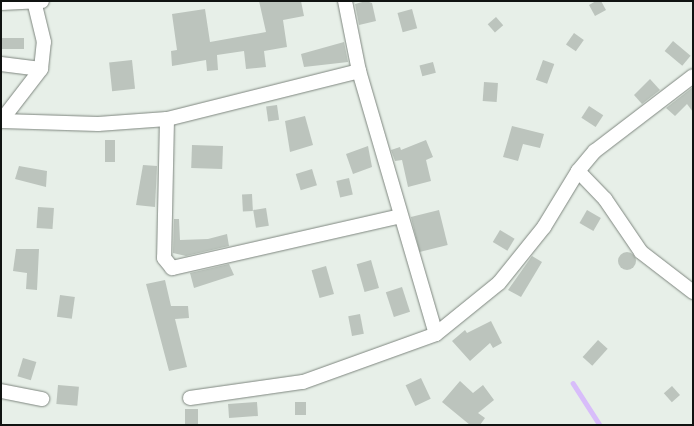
<!DOCTYPE html>
<html>
<head>
<meta charset="utf-8">
<style>
  body { margin:0 }
  #map { position:relative; width:694px; height:426px; overflow:hidden; background:#e7efe8; font-family:"Fira Sans",sans-serif }
  div>[style] { position:absolute }
  .stream>* { height:4.5px; margin:-2.25px; padding:0 2.25px; transform-origin:2.25px; border-radius:2.25px; background:#d8bdfa }
  .building>* { inset:0; background:#bcc4bd; transform-origin:0 0 }
  .round { border-radius:50% }
  .roads { filter:drop-shadow(0 0 1px #7e867f) drop-shadow(0 0 1px #7e867f) }
  .street>* { height:14px; margin:-7px; padding:0 7px; transform-origin:7px; border-radius:7px; background:#fff }
  span { translate:-50% -50%; white-space:nowrap; text-align:center; line-height:1.15; -webkit-text-stroke:4.5px #f4fdf5; paint-order:stroke }
  .frame { position:absolute; inset:0; border:2px solid #101311; pointer-events:none }
</style>
</head>
<body>
<div id="map">
  <div class="stream">
    <i style="left:573px;top:383px;width:50px;rotate:57.3deg"></i>
  </div>
  <div class="building">
    <i style="clip-path:polygon(259px 1px,301px 1px,304px 16px,283px 20px,287px 47px,264px 51px,266px 67px,246px 69px,244px 51px,217px 55px,218px 70px,207px 71px,206px 60px,172px 66px,171px 51px,177px 50px,172px 14px,205px 9px,210px 42px,266px 32px)"></i>
    <i style="clip-path:polygon(366px 1px,372px 3px,376px 21px,359px 25px,355px 4px)"></i>
    <i style="clip-path:polygon(596px 1px,601px 1px,606px 10px,595px 16px,589px 5px)"></i>
    <i style="left:412px;top:9px;width:20px;height:15px;rotate:75deg"></i>
    <i style="left:496px;top:17px;width:11px;height:11px;rotate:49deg"></i>
    <i style="left:574px;top:33px;width:12px;height:14px;rotate:35deg"></i>
    <i style="left:24px;top:38px;width:11px;height:23px;rotate:90deg"></i>
    <i style="left:673px;top:41px;width:23px;height:13px;rotate:40deg"></i>
    <i style="clip-path:polygon(344px 42px,348px 62px,304px 67px,301px 54px)"></i>
    <i style="left:132px;top:60px;width:29px;height:23px;rotate:84deg"></i>
    <i style="left:543px;top:60px;width:12px;height:21px;rotate:20deg"></i>
    <i style="left:433px;top:62px;width:11px;height:14px;rotate:75deg"></i>
    <i style="clip-path:polygon(650px 79px,660px 90px,642px 104px,634px 95px)"></i>
    <i style="left:484px;top:82px;width:14px;height:19px;rotate:4deg"></i>
    <i style="clip-path:polygon(693px 87px,693px 112px,687px 104px,675px 116px,666px 108px)"></i>
    <i style="left:277px;top:105px;width:15px;height:11px;rotate:82deg"></i>
    <i style="left:589px;top:106px;width:17px;height:14px;rotate:33deg"></i>
    <i style="clip-path:polygon(305px 116px,313px 145px,290px 152px,285px 121px)"></i>
    <i style="clip-path:polygon(512px 126px,544px 134px,540px 148px,523px 144px,518px 161px,503px 157px)"></i>
    <i style="left:105px;top:140px;width:10px;height:22px"></i>
    <i style="clip-path:polygon(426px 140px,433px 157px,426px 160px,431px 181px,408px 187px,402px 160px,395px 161px,391px 150px,400px 147px,401px 150px)"></i>
    <i style="left:192px;top:145px;width:31px;height:23px;rotate:2deg"></i>
    <i style="clip-path:polygon(368px 146px,372px 167px,353px 174px,346px 154px)"></i>
    <i style="clip-path:polygon(143px 165px,157px 166px,155px 207px,136px 205px)"></i>
    <i style="clip-path:polygon(19px 166px,47px 171px,46px 187px,15px 179px)"></i>
    <i style="left:312px;top:169px;width:17px;height:17px;rotate:73deg"></i>
    <i style="left:349px;top:178px;width:17px;height:13px;rotate:77deg"></i>
    <i style="left:252px;top:194px;width:17px;height:10px;rotate:87deg"></i>
    <i style="left:38px;top:207px;width:16px;height:21px;rotate:4deg"></i>
    <i style="left:266px;top:208px;width:18px;height:13px;rotate:81deg"></i>
    <i style="left:439px;top:210px;width:36px;height:29px;rotate:76deg"></i>
    <i style="left:587px;top:210px;width:16px;height:15px;rotate:30deg"></i>
    <i style="clip-path:polygon(174px 219px,179px 219px,180px 240px,208px 239px,227px 234px,229px 246px,186px 256px,173px 253px)"></i>
    <i style="left:500px;top:230px;width:17px;height:14px;rotate:31deg"></i>
    <i style="clip-path:polygon(16px 249px,39px 249px,37px 290px,26px 289px,27px 273px,13px 271px)"></i>
    <i class="round" style="left:618px;top:252px;width:18px;height:18px"></i>
    <i style="clip-path:polygon(532px 256px,542px 262px,521px 297px,508px 290px)"></i>
    <i style="left:371px;top:260px;width:29px;height:15px;rotate:74deg"></i>
    <i style="clip-path:polygon(229px 264px,234px 275px,194px 288px,190px 273px)"></i>
    <i style="left:326px;top:266px;width:29px;height:15px;rotate:74deg"></i>
    <i style="clip-path:polygon(165px 280px,171px 306px,188px 306px,189px 318px,175px 319px,187px 367px,169px 371px,146px 284px)"></i>
    <i style="left:402px;top:287px;width:26px;height:17px;rotate:72deg"></i>
    <i style="left:60px;top:295px;width:15px;height:22px;rotate:8deg"></i>
    <i style="left:360px;top:314px;width:20px;height:12px;rotate:79deg"></i>
    <i style="clip-path:polygon(491px 321px,502px 343px,493px 348px,490px 343px,470px 361px,452px 341px,465px 330px,467px 333px)"></i>
    <i style="left:598px;top:340px;width:13px;height:23px;rotate:42deg"></i>
    <i style="left:23px;top:358px;width:14px;height:19px;rotate:17deg"></i>
    <i style="left:421px;top:378px;width:23px;height:17px;rotate:65deg"></i>
    <i style="clip-path:polygon(460px 381px,473px 393px,483px 385px,494px 400px,478px 413px,485px 418px,480px 425px,470px 425px,442px 402px)"></i>
    <i style="left:58px;top:385px;width:21px;height:19px;rotate:5deg"></i>
    <i style="left:672px;top:386px;width:12px;height:11px;rotate:48deg"></i>
    <i style="left:257px;top:402px;width:14px;height:29px;rotate:86deg"></i>
    <i style="left:295px;top:402px;width:11px;height:13px"></i>
    <i style="left:198px;top:409px;width:15px;height:13px;rotate:90deg"></i>
  </div>
  <div class="roads">
    <div class="street">
      <i style="left:345px;top:1px;width:71px;rotate:78.7deg"></i>
      <i style="left:359px;top:71px;width:274px;rotate:73.7deg"></i>
      <i style="left:1px;top:3px;width:41px;rotate:-2.8deg"></i>
      <i style="left:1px;top:64px;width:40px;rotate:7.1deg"></i>
      <i style="left:167px;top:119px;width:139px;rotate:91.2deg"></i>
      <i style="left:164px;top:258px;width:13px;rotate:51deg"></i>
      <i style="left:172px;top:268px;width:234px;rotate:-12.8deg"></i>
      <i style="left:1px;top:121px;width:66px;rotate:-52.4deg"></i>
      <i style="left:41px;top:69px;width:27px;rotate:-84deg"></i>
      <i style="left:44px;top:42px;width:42px;rotate:-103.7deg"></i>
      <i style="left:2px;top:121px;width:96px;rotate:1.8deg"></i>
      <i style="left:98px;top:124px;width:69px;rotate:-4.1deg"></i>
      <i style="left:167px;top:119px;width:198px;rotate:-14deg"></i>
      <i style="left:578px;top:171px;width:39px;rotate:46deg"></i>
      <i style="left:605px;top:199px;width:64px;rotate:55.8deg"></i>
      <i style="left:641px;top:252px;width:66px;rotate:37.6deg"></i>
      <i style="left:1px;top:391px;width:42px;rotate:11deg"></i>
      <i style="left:190px;top:398px;width:114px;rotate:-8.1deg"></i>
      <i style="left:303px;top:382px;width:141px;rotate:-19.8deg"></i>
      <i style="left:436px;top:334px;width:81px;rotate:-39deg"></i>
      <i style="left:499px;top:283px;width:72px;rotate:-51.2deg"></i>
      <i style="left:544px;top:227px;width:66px;rotate:-58.7deg"></i>
      <i style="left:578px;top:171px;width:26px;rotate:-50deg"></i>
      <i style="left:595px;top:151px;width:123px;rotate:-37.4deg"></i>
    </div>
  </div>
  <div class="frame"></div>
</div>
</body>
</html>
